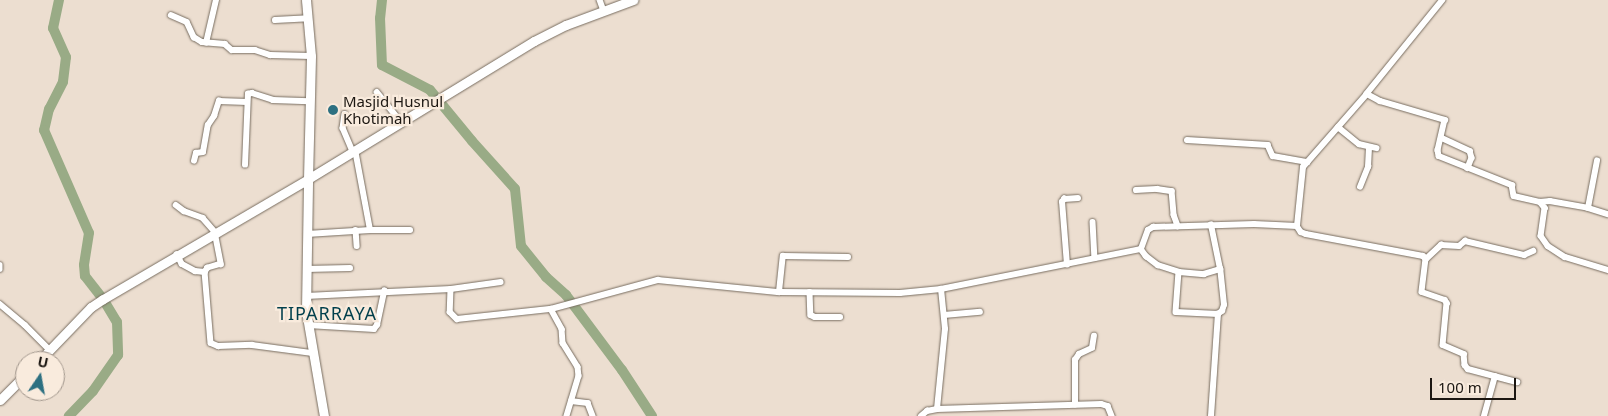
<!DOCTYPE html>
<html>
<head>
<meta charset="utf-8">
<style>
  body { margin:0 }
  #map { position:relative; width:1608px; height:416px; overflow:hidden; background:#ecded0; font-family:"Noto Sans",sans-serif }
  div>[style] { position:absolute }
  .river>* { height:10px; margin:-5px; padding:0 5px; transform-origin:5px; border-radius:5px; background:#99ab86 }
  .roads { filter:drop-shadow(0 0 1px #786d60) drop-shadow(0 0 1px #786d60) }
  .street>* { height:5.5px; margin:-2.75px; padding:0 2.75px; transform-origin:2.75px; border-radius:2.75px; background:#fff }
  .secondary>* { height:9px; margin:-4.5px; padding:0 4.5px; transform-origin:4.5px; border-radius:4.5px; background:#fff }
  .dots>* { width:14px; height:14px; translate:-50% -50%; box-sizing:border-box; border:2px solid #f9ebdd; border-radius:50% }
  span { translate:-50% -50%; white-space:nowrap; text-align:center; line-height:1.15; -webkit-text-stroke:4.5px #f9ebdd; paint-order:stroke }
  .poi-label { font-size:15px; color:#1c1712 }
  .left { translate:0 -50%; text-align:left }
  .quarter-label { font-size:18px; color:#013f4c; letter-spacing:1px }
  .north { position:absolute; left:15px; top:351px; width:50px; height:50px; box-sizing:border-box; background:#f9ebdd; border:1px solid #a1968c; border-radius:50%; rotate:12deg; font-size:14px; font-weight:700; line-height:20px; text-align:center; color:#1c1712 }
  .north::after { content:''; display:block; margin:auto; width:18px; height:22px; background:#2d7081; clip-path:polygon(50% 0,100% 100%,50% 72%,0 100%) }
  .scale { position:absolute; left:1430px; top:378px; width:86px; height:22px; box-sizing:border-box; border:2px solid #1c1712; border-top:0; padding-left:6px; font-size:15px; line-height:18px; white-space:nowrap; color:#1c1712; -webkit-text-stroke:4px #f9ebdd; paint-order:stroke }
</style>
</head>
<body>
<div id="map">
  <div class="river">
    <i style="left:59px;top:0;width:29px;rotate:102deg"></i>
    <i style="left:53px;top:28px;width:32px;rotate:66deg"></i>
    <i style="left:66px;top:57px;width:25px;rotate:97deg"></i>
    <i style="left:63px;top:82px;width:30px;rotate:117deg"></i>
    <i style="left:49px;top:109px;width:22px;rotate:103deg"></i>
    <i style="left:44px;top:130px;width:112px;rotate:66.4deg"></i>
    <i style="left:89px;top:233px;width:32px;rotate:99deg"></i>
    <i style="left:84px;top:265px;width:11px;rotate:85deg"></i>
    <i style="left:85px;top:276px;width:29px;rotate:52deg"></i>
    <i style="left:103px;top:299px;width:27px;rotate:59deg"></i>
    <i style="left:117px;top:322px;width:33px;rotate:88deg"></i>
    <i style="left:118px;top:355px;width:44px;rotate:124.8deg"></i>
    <i style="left:93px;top:391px;width:35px;rotate:134deg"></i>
    <i style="left:382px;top:0;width:18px;rotate:96deg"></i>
    <i style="left:380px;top:18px;width:47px;rotate:87.6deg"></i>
    <i style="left:382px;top:65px;width:54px;rotate:27.5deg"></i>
    <i style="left:430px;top:90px;width:66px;rotate:50.5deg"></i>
    <i style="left:472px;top:141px;width:64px;rotate:48.1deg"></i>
    <i style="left:515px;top:189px;width:57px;rotate:84deg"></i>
    <i style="left:521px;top:246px;width:40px;rotate:51deg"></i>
    <i style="left:546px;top:277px;width:27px;rotate:42deg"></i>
    <i style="left:566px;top:295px;width:94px;rotate:53.3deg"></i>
    <i style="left:622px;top:370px;width:55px;rotate:56.9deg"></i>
  </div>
  <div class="roads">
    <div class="street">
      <i style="left:600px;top:0;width:12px;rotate:70deg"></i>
      <i style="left:1443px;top:0;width:121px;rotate:129deg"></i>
      <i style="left:1367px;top:94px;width:15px;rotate:28deg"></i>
      <i style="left:1380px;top:101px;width:68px;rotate:16.3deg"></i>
      <i style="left:1445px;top:120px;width:31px;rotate:103deg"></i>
      <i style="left:1438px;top:150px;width:6px;rotate:81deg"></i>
      <i style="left:1439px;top:156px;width:79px;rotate:21.7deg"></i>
      <i style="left:1512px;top:185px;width:11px;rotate:80deg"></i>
      <i style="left:1514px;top:196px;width:27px;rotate:13deg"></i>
      <i style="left:1540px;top:202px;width:8px;rotate:50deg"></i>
      <i style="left:1545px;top:208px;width:28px;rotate:98deg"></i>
      <i style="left:1541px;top:236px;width:12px;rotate:55deg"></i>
      <i style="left:1548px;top:246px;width:20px;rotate:33deg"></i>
      <i style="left:1565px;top:257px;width:45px;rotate:16.8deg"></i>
      <i style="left:171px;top:15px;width:17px;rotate:24deg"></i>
      <i style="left:187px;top:22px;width:17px;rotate:65deg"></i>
      <i style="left:194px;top:37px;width:9px;rotate:32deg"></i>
      <i style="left:202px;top:42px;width:23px;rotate:5deg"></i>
      <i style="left:225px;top:44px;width:9px;rotate:41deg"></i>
      <i style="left:232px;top:50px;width:23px"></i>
      <i style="left:255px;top:50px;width:16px;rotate:18deg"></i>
      <i style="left:270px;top:55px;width:41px;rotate:1.4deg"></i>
      <i style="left:275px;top:20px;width:33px;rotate:-3deg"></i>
      <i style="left:206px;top:43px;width:44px;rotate:-76.9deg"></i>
      <i style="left:377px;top:92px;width:38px;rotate:51deg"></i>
      <i style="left:345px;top:114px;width:14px;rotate:98deg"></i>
      <i style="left:343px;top:128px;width:25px;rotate:67deg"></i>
      <i style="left:1338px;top:127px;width:27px;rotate:39deg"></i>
      <i style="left:1359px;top:144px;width:18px;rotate:13deg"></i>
      <i style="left:1442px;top:138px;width:31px;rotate:25deg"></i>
      <i style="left:1470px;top:151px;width:7px;rotate:74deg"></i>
      <i style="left:1472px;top:158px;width:11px;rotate:112deg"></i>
      <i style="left:1187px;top:140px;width:81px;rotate:3.5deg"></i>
      <i style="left:1268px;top:145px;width:12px;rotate:66deg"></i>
      <i style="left:1273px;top:156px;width:35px;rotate:10deg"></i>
      <i style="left:194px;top:161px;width:8px;rotate:-76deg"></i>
      <i style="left:196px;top:153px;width:7px;rotate:-8deg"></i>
      <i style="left:203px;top:152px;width:27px;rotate:-80deg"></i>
      <i style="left:208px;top:125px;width:11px;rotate:-56deg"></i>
      <i style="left:214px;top:116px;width:16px;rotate:-72deg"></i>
      <i style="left:219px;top:101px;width:28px;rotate:2deg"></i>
      <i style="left:245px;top:165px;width:71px;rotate:-87.6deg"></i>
      <i style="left:248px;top:94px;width:4px;rotate:-14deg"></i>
      <i style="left:252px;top:93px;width:22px;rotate:18deg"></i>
      <i style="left:273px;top:100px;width:36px;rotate:2deg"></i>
      <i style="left:1360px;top:187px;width:22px;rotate:-68deg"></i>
      <i style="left:1368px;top:167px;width:19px;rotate:-87deg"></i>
      <i style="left:1136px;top:190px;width:21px;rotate:-3deg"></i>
      <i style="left:1157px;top:189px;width:15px;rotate:8deg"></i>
      <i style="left:1172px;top:191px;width:24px;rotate:85deg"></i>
      <i style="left:1174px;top:215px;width:12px;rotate:70deg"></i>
      <i style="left:1540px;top:202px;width:10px;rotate:-6deg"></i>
      <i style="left:1550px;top:201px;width:39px;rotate:10deg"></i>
      <i style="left:1588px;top:208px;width:21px;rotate:17deg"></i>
      <i style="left:176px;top:205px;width:10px;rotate:37deg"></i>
      <i style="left:184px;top:211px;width:20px;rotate:20deg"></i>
      <i style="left:203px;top:218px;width:18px;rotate:49deg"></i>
      <i style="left:215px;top:232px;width:33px;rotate:79deg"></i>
      <i style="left:221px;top:264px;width:14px;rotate:163deg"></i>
      <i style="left:208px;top:268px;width:5px;rotate:127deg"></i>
      <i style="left:205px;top:272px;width:71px;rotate:85.2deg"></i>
      <i style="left:211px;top:343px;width:8px;rotate:23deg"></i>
      <i style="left:218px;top:346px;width:34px;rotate:-2deg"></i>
      <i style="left:252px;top:345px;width:61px;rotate:7.6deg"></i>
      <i style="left:1588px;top:208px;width:48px;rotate:-79.2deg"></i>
      <i style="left:1093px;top:222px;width:36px;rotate:87deg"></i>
      <i style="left:1297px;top:226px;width:59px;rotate:-84.2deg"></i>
      <i style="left:1303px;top:167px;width:97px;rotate:-48.8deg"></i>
      <i style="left:356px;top:230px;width:16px;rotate:86deg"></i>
      <i style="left:370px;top:230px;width:40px"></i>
      <i style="left:307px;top:234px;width:63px;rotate:-3.6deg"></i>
      <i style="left:370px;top:230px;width:81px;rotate:-100.6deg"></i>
      <i style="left:1141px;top:249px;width:9px;rotate:54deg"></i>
      <i style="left:1146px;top:256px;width:15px;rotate:37deg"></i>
      <i style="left:1158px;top:265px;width:22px;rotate:18deg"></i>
      <i style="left:1179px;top:272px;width:25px;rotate:5deg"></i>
      <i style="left:1204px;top:274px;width:17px;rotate:-17deg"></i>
      <i style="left:177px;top:254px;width:11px;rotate:63deg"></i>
      <i style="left:182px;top:264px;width:15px;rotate:28deg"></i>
      <i style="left:195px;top:271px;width:10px;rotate:6deg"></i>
      <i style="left:1426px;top:259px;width:21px;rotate:-43deg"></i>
      <i style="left:1441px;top:245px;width:18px;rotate:3deg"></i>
      <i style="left:1459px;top:246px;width:8px;rotate:-40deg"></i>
      <i style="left:1465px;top:241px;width:61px;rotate:13.3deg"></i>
      <i style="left:1524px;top:255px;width:10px;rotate:-24deg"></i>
      <i style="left:0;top:265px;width:4px;rotate:90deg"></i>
      <i style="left:1067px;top:265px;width:63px;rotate:-94.5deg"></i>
      <i style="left:1062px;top:202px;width:4px;rotate:-56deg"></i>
      <i style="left:1064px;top:199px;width:14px;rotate:-4deg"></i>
      <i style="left:306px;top:269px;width:44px;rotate:-1.3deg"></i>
      <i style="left:1179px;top:272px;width:40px;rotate:94.3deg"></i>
      <i style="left:1176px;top:312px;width:42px;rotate:2.7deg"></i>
      <i style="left:1218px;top:314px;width:5px;rotate:-37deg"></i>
      <i style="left:1222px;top:311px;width:6px;rotate:-72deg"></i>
      <i style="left:1224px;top:305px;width:36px;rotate:-96deg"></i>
      <i style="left:1220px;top:269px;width:45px;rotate:-101.6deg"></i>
      <i style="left:451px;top:289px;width:50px;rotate:-8deg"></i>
      <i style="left:779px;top:292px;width:36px;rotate:-84deg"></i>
      <i style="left:783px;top:256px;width:65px;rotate:0.9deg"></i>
      <i style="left:810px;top:292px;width:23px;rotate:88deg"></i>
      <i style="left:811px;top:315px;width:4px;rotate:27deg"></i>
      <i style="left:815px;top:317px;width:25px"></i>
      <i style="left:306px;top:296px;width:145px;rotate:-2.8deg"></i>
      <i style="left:451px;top:289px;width:23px;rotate:92deg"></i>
      <i style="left:450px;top:312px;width:10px;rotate:45deg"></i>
      <i style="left:457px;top:319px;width:95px;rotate:-6.1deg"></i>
      <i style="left:551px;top:309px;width:111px;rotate:-15.2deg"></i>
      <i style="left:658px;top:280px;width:122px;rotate:5.7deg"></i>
      <i style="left:779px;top:292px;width:121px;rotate:0.5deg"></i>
      <i style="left:900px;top:293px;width:41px;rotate:-5.6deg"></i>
      <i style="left:941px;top:289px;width:204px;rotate:-11.3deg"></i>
      <i style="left:1141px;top:249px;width:20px;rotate:-70deg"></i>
      <i style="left:1148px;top:230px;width:6px;rotate:-31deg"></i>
      <i style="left:1153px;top:227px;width:101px;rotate:-1.7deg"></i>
      <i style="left:1254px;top:224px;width:43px;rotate:2.7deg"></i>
      <i style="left:1297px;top:226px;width:7px;rotate:56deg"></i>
      <i style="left:1301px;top:232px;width:5px;rotate:22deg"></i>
      <i style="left:1306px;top:234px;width:119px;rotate:10.6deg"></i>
      <i style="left:1423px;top:256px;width:4px;rotate:45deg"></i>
      <i style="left:1426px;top:259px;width:33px;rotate:97deg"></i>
      <i style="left:1422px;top:292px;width:24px;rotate:19deg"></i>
      <i style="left:1445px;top:300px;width:4px;rotate:56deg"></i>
      <i style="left:1447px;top:303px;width:42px;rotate:95.4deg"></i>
      <i style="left:1443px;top:345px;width:23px;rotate:23deg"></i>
      <i style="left:1464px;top:354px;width:11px;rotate:85deg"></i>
      <i style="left:1465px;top:365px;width:5px;rotate:53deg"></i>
      <i style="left:1468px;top:369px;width:51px;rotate:14.9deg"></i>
      <i style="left:0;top:304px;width:33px;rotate:40deg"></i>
      <i style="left:25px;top:325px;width:35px;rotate:45deg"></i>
      <i style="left:551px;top:309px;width:23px;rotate:61deg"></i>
      <i style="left:562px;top:329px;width:14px;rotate:86deg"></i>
      <i style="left:563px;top:343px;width:28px;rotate:58deg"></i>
      <i style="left:578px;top:367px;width:9px;rotate:84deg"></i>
      <i style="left:579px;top:376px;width:42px;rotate:106.7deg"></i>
      <i style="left:944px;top:315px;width:36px;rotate:-5deg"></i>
      <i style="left:308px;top:325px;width:66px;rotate:3.5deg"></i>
      <i style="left:374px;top:329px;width:5px;rotate:-53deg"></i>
      <i style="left:377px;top:325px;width:35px;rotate:-78deg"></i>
      <i style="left:571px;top:401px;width:17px;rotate:7deg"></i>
      <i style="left:588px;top:403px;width:14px;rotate:69deg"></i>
      <i style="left:1075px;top:405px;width:45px;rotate:-90deg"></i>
      <i style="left:1075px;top:360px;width:7px;rotate:-56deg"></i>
      <i style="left:1079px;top:354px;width:14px;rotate:-25deg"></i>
      <i style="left:1092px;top:348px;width:12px;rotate:-81deg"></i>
      <i style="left:937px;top:409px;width:164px;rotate:-1.7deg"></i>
      <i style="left:1101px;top:404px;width:7px;rotate:16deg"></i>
      <i style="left:1108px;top:406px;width:11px;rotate:68deg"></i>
      <i style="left:921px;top:416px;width:8px;rotate:-40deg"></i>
      <i style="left:927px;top:411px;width:10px;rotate:-11deg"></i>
      <i style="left:937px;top:409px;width:80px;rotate:-84.3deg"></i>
      <i style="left:945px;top:329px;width:40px;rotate:-95.7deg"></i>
      <i style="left:1211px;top:416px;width:102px;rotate:-86.1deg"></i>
      <i style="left:1484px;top:416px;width:41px;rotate:-74.6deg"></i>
    </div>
    <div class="secondary">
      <i style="left:39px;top:361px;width:75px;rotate:-46.1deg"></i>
      <i style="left:91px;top:307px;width:14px;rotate:-34deg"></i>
      <i style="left:103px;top:299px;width:238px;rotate:-30.3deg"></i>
      <i style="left:308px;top:179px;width:123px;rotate:-88.6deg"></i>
      <i style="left:311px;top:56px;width:56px;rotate:-95.1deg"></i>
      <i style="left:0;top:400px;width:35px;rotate:-45deg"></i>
      <i style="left:324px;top:416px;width:107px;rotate:-99.7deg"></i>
      <i style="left:306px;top:311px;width:132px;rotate:-89.1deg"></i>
      <i style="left:308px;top:179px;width:265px;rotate:-31.4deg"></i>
      <i style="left:534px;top:41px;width:36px;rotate:-27deg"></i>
      <i style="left:566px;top:25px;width:72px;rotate:-20.5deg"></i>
    </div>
  </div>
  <div class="dots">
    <i style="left:333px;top:110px;background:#2d7081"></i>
  </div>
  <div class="poi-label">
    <span class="left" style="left:343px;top:110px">Masjid Husnul<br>Khotimah</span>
  </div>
  <div class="quarter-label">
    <span style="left:327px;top:313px">TIPARRAYA</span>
  </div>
  <div class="north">U</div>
  <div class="scale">100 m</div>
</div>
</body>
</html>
